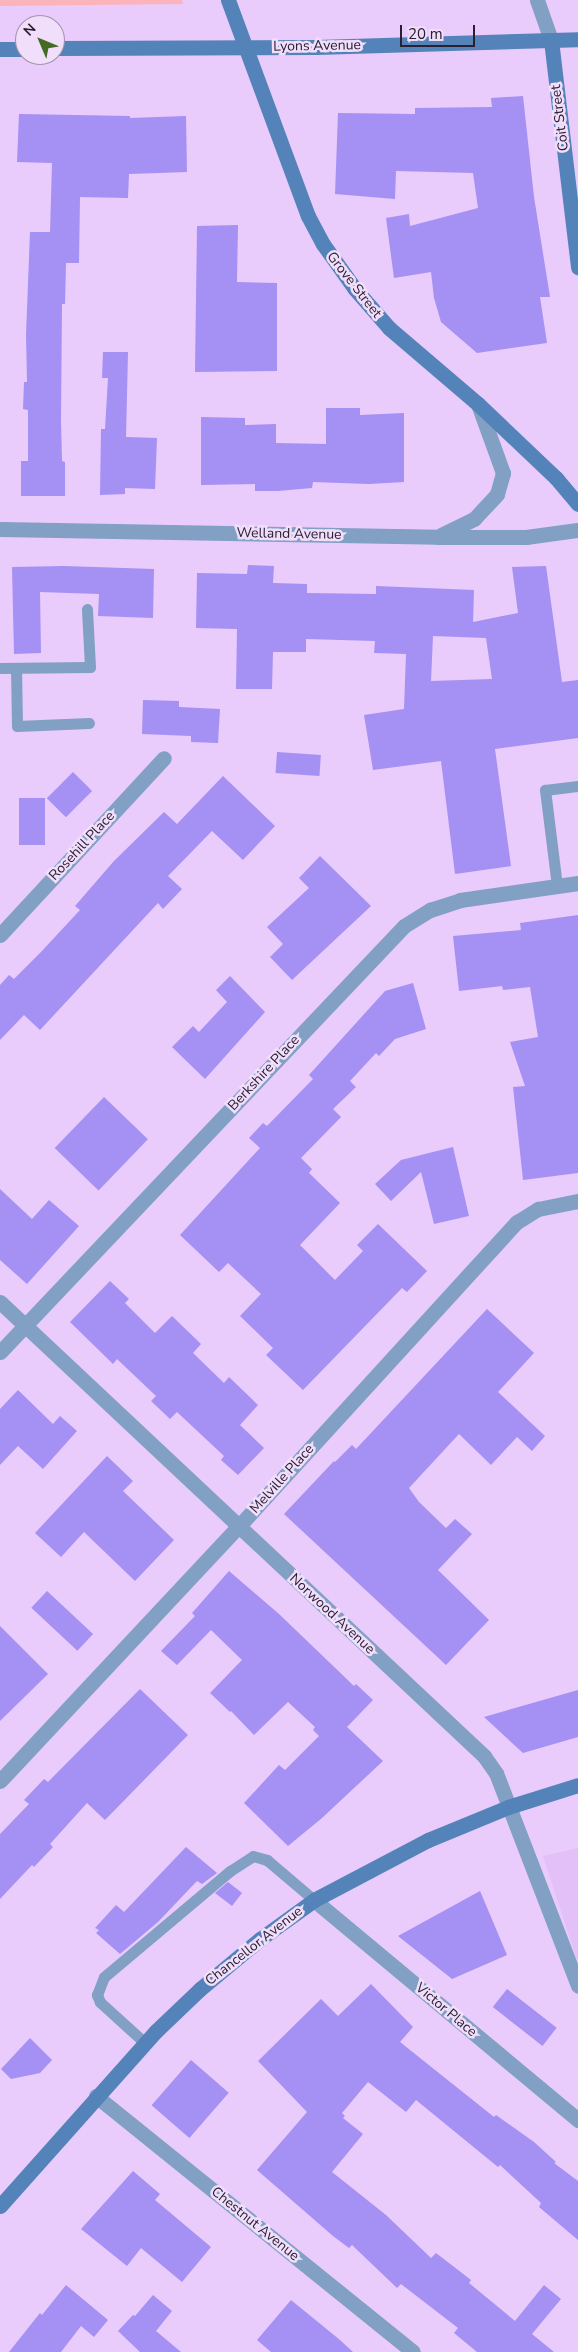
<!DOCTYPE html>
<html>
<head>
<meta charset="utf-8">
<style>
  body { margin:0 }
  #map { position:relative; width:578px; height:2352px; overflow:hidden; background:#e9cbfc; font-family:"Nunito Sans",sans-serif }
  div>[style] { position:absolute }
  .built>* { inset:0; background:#e3c0f7 }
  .green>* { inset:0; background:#fcb3ba }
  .building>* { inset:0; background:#a590f3; transform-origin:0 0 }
  .lane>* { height:11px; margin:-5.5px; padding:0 5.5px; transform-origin:5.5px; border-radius:5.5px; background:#81a0c4 }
  .street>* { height:15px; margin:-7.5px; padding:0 7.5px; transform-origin:7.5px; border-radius:7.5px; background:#81a0c4 }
  .secondary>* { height:15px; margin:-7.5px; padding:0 7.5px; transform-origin:7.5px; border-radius:7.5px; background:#5483b9 }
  span { translate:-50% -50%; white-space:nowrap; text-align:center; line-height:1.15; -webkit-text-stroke:5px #f0defb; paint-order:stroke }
  .street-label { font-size:14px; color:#2b2032 }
  .north { position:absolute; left:15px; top:15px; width:50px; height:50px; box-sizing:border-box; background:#f0defb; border:1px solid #a192ab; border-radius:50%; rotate:315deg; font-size:14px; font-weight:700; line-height:20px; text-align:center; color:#2b2032 }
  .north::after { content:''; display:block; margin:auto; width:18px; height:22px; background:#456a23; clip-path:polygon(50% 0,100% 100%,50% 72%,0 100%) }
  .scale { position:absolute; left:400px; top:25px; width:75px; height:22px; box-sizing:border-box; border:2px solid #2b2032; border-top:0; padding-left:6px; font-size:15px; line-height:18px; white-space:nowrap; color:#2b2032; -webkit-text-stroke:4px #f0defb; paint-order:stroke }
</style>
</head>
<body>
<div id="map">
  <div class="built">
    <i style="clip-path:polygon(578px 1848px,578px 1960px,577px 1960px,543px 1856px)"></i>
  </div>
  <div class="green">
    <i style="clip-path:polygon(0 0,182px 0,183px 4px,0 6px)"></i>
  </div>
  <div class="building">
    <i style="clip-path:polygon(523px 96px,534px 197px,550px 297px,540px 297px,547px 343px,477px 353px,441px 322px,434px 298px,431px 272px,394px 278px,386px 218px,409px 214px,410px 226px,478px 208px,473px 173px,396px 171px,395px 199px,335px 194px,338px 113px,415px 114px,415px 108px,492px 107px,491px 98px)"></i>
    <i style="clip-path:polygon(19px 114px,130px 116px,130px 118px,186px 116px,187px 172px,129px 174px,128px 198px,80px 197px,79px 263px,66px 263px,65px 304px,62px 304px,61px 421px,62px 461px,65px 462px,65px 496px,21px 496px,21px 461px,28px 461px,28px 410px,23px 409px,24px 382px,27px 382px,26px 335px,30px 232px,50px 232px,52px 163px,17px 162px)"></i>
    <i style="clip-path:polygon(238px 225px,237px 282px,277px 283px,277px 371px,195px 372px,197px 226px)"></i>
    <i style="clip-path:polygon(103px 352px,128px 352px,126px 437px,157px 438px,155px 489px,125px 488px,125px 494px,100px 495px,101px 429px,105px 429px,108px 378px,102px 378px)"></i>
    <i style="clip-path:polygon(326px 408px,360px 408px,360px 415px,404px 413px,404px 482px,369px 484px,313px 482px,312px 488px,278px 491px,255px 491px,255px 484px,201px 485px,201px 417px,245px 418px,245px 425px,276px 424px,276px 443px,326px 444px)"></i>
    <i style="clip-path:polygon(evenodd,248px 565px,274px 566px,273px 583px,307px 584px,307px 593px,376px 594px,376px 586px,474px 590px,473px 622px,518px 613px,512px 567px,546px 566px,562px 682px,578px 680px,578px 738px,495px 749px,511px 866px,455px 874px,441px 761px,373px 770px,364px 715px,404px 709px,406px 654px,374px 653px,375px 641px,306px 639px,306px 652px,273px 652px,272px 689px,236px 689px,237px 629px,196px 628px,197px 573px,247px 574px,248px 565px,433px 636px,486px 638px,492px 679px,431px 681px,433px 636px)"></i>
    <i style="clip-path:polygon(64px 566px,154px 569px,153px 618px,98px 616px,99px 594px,40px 592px,41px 653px,14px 654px,12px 567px)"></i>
    <i style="clip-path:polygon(143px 700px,179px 701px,179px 707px,220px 709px,218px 743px,191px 742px,191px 736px,142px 734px)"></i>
    <i style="left:277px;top:752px;width:44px;height:21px;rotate:4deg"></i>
    <i style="left:73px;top:772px;width:27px;height:37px;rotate:45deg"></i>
    <i style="clip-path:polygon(223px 776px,275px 826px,243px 860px,212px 831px,168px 876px,182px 889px,163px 909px,158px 903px,40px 1030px,24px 1015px,0 1040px,0 985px,9px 975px,14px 979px,41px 952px,80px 910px,75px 906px,114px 861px,164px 812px,177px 824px)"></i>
    <i style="left:19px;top:798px;width:26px;height:47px"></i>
    <i style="clip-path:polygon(320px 856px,371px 906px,292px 980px,270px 957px,283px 944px,267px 927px,309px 888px,299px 878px)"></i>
    <i style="clip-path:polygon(578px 915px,578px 1173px,523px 1180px,513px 1087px,525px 1086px,510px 1042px,538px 1037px,530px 987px,503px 990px,502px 986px,459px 991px,453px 936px,521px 930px,520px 923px)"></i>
    <i style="clip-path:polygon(230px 976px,265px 1012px,205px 1079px,172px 1047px,193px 1026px,199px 1032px,227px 1002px,216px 990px)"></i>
    <i style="clip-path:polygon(413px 983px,426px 1029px,395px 1039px,379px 1056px,376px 1053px,350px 1081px,356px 1087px,333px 1109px,341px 1117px,301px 1158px,312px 1169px,309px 1173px,340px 1203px,300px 1245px,335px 1280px,363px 1251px,357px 1245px,378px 1224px,427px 1271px,407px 1292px,402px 1288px,303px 1390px,266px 1355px,273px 1348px,240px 1316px,261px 1294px,228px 1263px,219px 1272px,180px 1235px,260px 1148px,249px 1138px,263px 1123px,267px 1126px,313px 1079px,309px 1075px,385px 991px)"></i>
    <i style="left:104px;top:1097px;width:61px;height:71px;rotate:44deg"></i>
    <i style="clip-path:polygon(453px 1147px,469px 1216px,434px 1224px,421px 1172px,391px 1201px,375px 1184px,401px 1160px)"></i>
    <i style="clip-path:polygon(0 1189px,32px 1219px,49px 1200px,79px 1226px,27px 1284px,0 1260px)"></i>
    <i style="clip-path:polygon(110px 1281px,129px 1299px,125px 1303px,155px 1333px,172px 1316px,201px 1344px,193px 1353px,224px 1383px,229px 1377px,258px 1405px,240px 1425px,264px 1448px,238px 1475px,221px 1460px,224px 1456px,177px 1412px,170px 1419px,151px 1401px,156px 1396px,117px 1359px,113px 1364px,70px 1322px)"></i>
    <i style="clip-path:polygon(487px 1309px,534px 1353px,498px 1392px,545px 1436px,532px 1451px,517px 1437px,491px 1465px,459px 1434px,409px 1488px,419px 1502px,446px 1528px,455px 1519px,472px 1534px,438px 1570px,489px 1620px,446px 1665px,284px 1514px,334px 1461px,335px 1462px,352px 1445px,356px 1449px)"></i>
    <i style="clip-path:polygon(18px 1390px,53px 1424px,60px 1416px,77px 1431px,43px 1469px,18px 1446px,0 1465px,0 1409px)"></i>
    <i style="clip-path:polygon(107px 1456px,133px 1481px,123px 1491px,174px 1540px,135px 1581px,84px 1532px,61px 1557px,35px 1533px)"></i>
    <i style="clip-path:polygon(229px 1571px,279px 1614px,354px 1686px,356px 1684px,373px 1700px,347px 1727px,383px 1761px,322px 1818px,288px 1846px,244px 1803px,279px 1765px,285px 1770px,319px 1736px,313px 1730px,315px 1727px,288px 1702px,254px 1735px,231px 1711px,230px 1712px,210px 1693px,242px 1660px,211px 1630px,177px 1665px,161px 1651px,195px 1616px,192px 1613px)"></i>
    <i style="left:47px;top:1591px;width:63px;height:23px;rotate:43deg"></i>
    <i style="clip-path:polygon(0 1626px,48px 1674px,0 1721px)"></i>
    <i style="clip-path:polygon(140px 1689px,188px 1735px,105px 1820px,87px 1803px,50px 1844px,53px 1847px,34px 1867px,32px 1865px,0 1899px,0 1834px,29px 1804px,24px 1800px,44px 1779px,48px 1782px)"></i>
    <i style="clip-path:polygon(578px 1690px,578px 1737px,523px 1753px,484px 1717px)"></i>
    <i style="clip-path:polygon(186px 1847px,217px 1873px,202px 1884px,197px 1881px,158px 1922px,120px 1954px,96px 1933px,99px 1930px,95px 1928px,116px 1905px,124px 1912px)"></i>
    <i style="clip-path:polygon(228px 1882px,242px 1893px,232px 1906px,215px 1893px)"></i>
    <i style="clip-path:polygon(480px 1891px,507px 1955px,452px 1979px,398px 1936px)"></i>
    <i style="clip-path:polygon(371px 1984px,413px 2027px,400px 2042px,494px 2117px,496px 2115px,534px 2142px,556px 2162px,554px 2163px,578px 2181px,578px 2240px,539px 2207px,541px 2203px,500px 2165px,498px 2167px,416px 2100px,406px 2112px,368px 2082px,342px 2113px,345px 2116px,343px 2118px,363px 2134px,332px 2172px,386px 2215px,431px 2258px,436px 2253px,471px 2280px,469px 2283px,515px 2321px,544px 2285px,561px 2299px,532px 2334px,554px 2352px,477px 2352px,454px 2333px,458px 2328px,401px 2284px,397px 2288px,352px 2245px,349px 2248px,333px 2236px,257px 2170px,307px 2112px,258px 2061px,321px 1999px,338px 2016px)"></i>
    <i style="left:507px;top:1989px;width:63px;height:23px;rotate:38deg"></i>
    <i style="clip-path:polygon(30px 2038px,52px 2060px,40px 2073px,11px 2079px,1px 2069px)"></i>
    <i style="left:191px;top:2060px;width:50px;height:60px;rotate:41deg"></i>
    <i style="clip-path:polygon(133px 2171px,160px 2194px,155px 2200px,211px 2247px,182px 2282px,141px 2248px,127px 2266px,81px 2229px)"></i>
    <i style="clip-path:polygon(66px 2285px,108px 2320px,94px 2337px,81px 2326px,61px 2352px,9px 2352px,40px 2313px,42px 2315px)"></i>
    <i style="clip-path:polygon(153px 2295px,172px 2311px,156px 2331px,181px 2352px,140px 2352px,118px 2331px,133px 2315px,135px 2316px)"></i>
    <i style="clip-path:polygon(291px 2300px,340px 2340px,353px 2352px,271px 2352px,257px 2340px)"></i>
  </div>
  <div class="lane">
    <i style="left:0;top:668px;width:90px;rotate:-0.6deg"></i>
    <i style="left:90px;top:667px;width:58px;rotate:-93deg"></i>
    <i style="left:16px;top:668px;width:58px;rotate:89deg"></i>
    <i style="left:17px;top:726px;width:72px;rotate:-2.4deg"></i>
    <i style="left:557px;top:886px;width:97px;rotate:-97.1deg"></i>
    <i style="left:545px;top:790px;width:33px;rotate:-7deg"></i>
    <i style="left:145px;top:2043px;width:61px;rotate:-137.7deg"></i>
    <i style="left:100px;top:2002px;width:8px;rotate:-113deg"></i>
    <i style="left:97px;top:1995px;width:19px;rotate:-69deg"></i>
    <i style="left:104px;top:1977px;width:165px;rotate:-40.1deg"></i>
    <i style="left:230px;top:1871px;width:27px;rotate:-33deg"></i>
    <i style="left:253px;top:1856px;width:15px;rotate:16deg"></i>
    <i style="left:267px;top:1860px;width:62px;rotate:40.4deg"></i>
  </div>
  <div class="street">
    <i style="left:537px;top:0;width:42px;rotate:70.7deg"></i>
    <i style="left:0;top:529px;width:438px;rotate:1deg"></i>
    <i style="left:438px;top:537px;width:88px"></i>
    <i style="left:526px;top:537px;width:52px;rotate:-7.7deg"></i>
    <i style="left:441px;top:535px;width:37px;rotate:-26deg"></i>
    <i style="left:474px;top:519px;width:34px;rotate:-47deg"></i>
    <i style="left:497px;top:494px;width:22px;rotate:-74deg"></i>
    <i style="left:503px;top:473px;width:73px;rotate:-109.9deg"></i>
    <i style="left:0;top:935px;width:241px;rotate:-47.2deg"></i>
    <i style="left:0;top:1302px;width:664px;rotate:43.17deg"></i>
    <i style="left:484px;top:1756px;width:21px;rotate:55deg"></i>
    <i style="left:496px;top:1773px;width:228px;rotate:68.9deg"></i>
    <i style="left:0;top:1352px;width:587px;rotate:-46.52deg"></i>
    <i style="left:404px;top:926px;width:31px;rotate:-32deg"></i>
    <i style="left:430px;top:910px;width:32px;rotate:-18deg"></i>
    <i style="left:460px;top:900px;width:119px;rotate:-8.2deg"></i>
    <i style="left:0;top:1781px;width:349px;rotate:-46.9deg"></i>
    <i style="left:239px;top:1526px;width:412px;rotate:-47.6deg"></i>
    <i style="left:517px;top:1222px;width:25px;rotate:-32deg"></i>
    <i style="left:538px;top:1209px;width:41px;rotate:-11.3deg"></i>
    <i style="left:314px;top:1900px;width:344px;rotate:39.8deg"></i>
    <i style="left:96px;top:2096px;width:407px;rotate:38.9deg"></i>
  </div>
  <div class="secondary">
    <i style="left:228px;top:0;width:230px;rotate:69.7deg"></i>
    <i style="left:308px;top:216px;width:32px;rotate:62deg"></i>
    <i style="left:323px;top:244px;width:55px;rotate:54.6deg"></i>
    <i style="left:355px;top:289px;width:52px;rotate:48.9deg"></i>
    <i style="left:389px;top:328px;width:117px;rotate:40.5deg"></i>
    <i style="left:478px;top:404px;width:108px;rotate:43.5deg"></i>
    <i style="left:556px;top:478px;width:34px;rotate:50deg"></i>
    <i style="left:551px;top:40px;width:229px;rotate:83.2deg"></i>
    <i style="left:55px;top:48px;width:261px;rotate:-0.2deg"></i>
    <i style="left:316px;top:47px;width:262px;rotate:-1.7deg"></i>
    <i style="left:0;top:49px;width:25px"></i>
    <i style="left:0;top:2206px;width:234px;rotate:-48.3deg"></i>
    <i style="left:156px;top:2031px;width:61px;rotate:-43.7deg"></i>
    <i style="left:200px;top:1989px;width:78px;rotate:-39.8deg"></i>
    <i style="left:260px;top:1939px;width:67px;rotate:-35.8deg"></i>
    <i style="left:314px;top:1900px;width:129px;rotate:-27.8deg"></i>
    <i style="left:428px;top:1840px;width:87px;rotate:-22.4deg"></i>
    <i style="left:508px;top:1807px;width:73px;rotate:-17.4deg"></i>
  </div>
  <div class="street-label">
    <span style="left:317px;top:46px;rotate:-1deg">Lyons Avenue</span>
    <span style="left:560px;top:118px;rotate:-97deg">Coit Street</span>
    <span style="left:354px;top:285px;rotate:52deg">Grove Street</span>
    <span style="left:289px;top:534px;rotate:1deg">Welland Avenue</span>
    <span style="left:82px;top:846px;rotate:-47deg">Rosehill Place</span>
    <span style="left:264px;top:1073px;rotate:-47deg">Berkshire Place</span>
    <span style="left:282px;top:1479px;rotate:-48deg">Melville Place</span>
    <span style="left:332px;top:1614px;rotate:43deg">Norwood Avenue</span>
    <span style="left:254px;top:1946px;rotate:-38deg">Chancellor Avenue</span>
    <span style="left:446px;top:2010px;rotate:40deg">Victor Place</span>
    <span style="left:255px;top:2224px;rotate:39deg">Chestnut Avenue</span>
  </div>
  <div class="north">N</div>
  <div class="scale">20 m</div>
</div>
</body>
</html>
